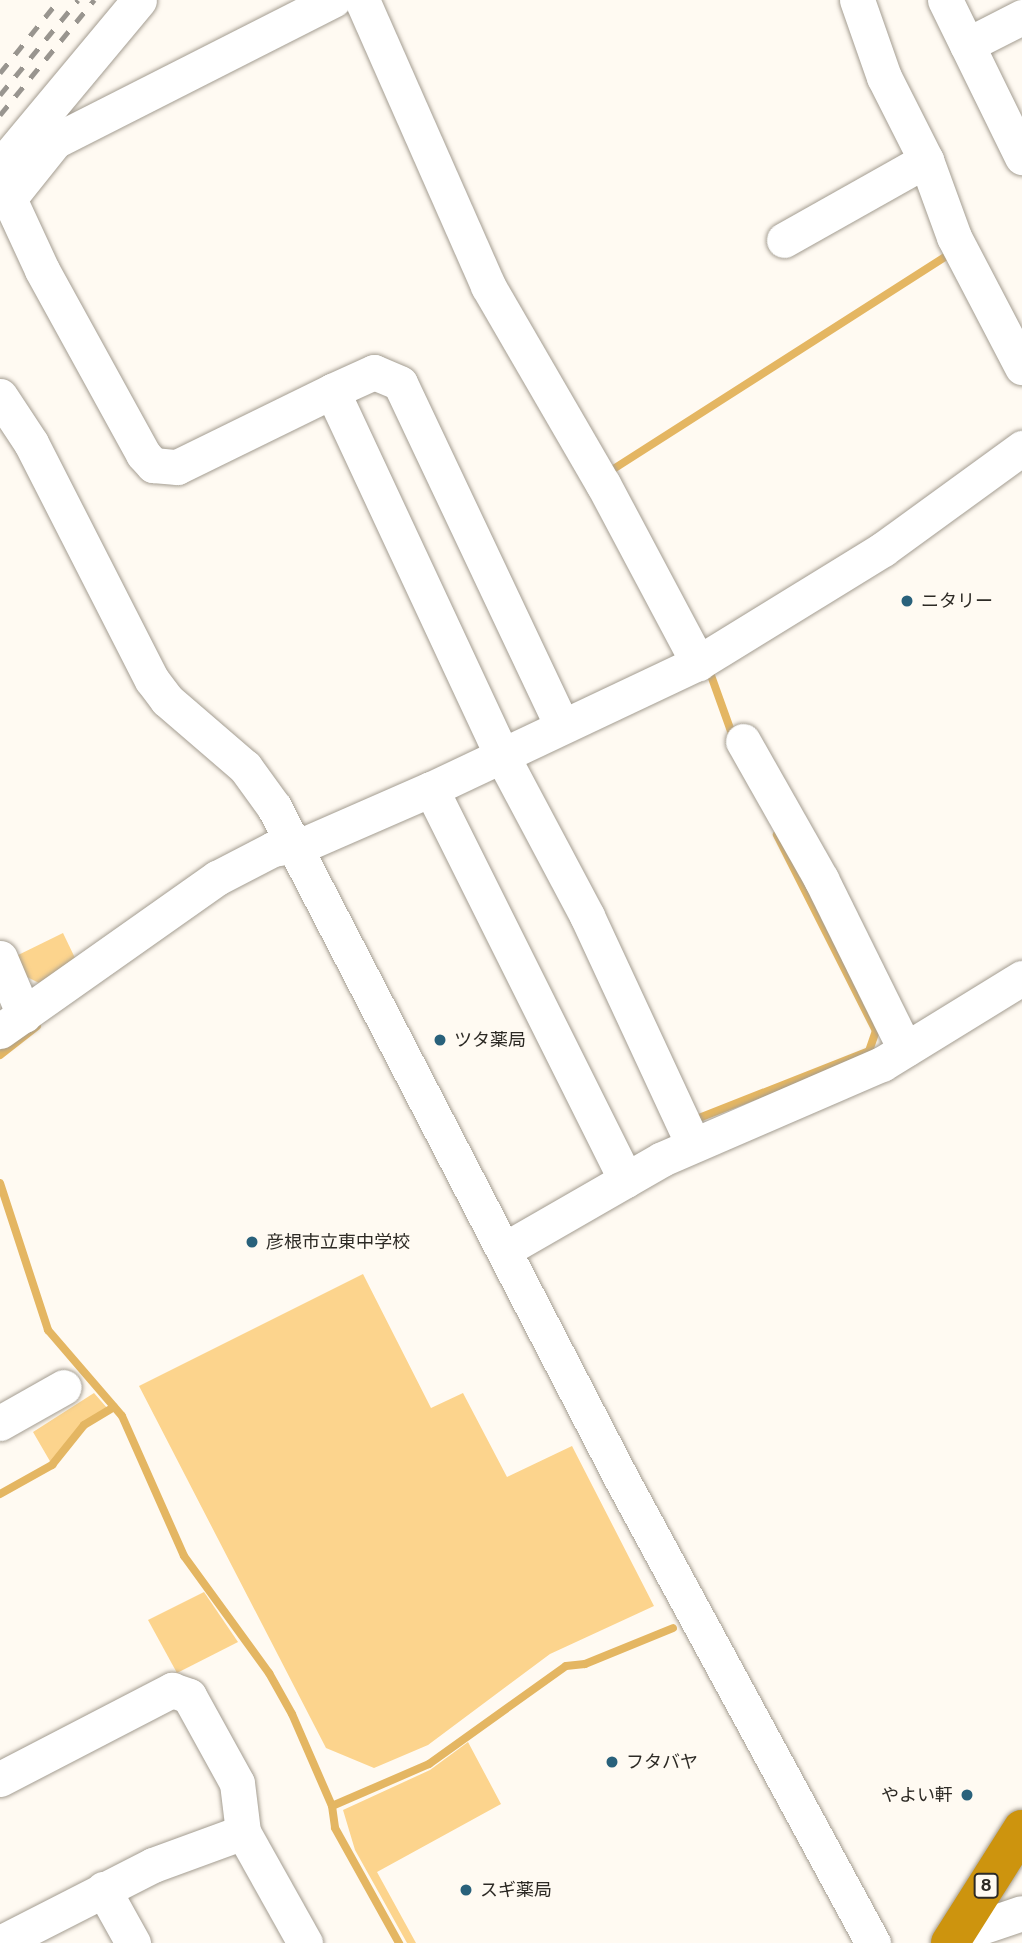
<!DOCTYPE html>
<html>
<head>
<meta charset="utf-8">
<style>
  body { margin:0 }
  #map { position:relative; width:1022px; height:1943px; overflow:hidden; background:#fffaf2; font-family:"Public Sans","Noto Sans JP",sans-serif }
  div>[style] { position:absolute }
  .green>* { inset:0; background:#fcd48d }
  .stream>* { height:8px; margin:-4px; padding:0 4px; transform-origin:4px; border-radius:4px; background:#e4b662 }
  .roads { filter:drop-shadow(0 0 2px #a49d91) drop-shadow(0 0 2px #a49d91) }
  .minor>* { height:35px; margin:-17.5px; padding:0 17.5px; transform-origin:17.5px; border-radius:17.5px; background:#fff }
  .highway>* { height:38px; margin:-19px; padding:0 19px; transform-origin:19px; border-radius:19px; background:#cd940e }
  .rail>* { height:5px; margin-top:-2.5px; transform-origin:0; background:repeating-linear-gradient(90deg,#99958f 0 12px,transparent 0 24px) }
  .dots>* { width:19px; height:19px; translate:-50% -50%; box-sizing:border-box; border:4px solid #fffaf2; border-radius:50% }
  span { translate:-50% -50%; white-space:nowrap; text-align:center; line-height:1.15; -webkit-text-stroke:7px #fffaf2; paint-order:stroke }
  .shield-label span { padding:2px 5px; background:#fffaf2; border:2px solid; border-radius:5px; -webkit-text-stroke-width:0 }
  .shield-label { font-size:16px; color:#2d2a25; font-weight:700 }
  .poi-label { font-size:18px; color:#2d2a25 }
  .left { translate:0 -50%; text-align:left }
  .right { translate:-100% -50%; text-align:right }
</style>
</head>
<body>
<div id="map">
  <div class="green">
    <i style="clip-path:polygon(63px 933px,75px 958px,39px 983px,17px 972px,10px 959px)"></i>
    <i style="clip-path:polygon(363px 1274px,431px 1408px,463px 1393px,507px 1477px,572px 1446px,654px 1606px,550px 1654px,428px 1745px,374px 1768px,326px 1748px,139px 1386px)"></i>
    <i style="clip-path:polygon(94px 1393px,108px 1409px,82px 1424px,51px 1463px,33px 1432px)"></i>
    <i style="clip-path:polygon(204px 1592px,238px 1642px,177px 1673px,148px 1620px)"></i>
    <i style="clip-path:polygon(468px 1742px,501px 1804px,377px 1872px,416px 1943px,407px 1943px,355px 1850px,343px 1810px,430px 1770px)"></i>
  </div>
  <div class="stream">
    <i style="left:615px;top:468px;width:394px;rotate:-32.6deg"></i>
    <i style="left:708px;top:667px;width:74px;rotate:70.3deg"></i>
    <i style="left:0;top:1055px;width:47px;rotate:-38.1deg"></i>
    <i style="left:699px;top:1118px;width:183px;rotate:-21.5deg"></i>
    <i style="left:869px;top:1051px;width:21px;rotate:-71deg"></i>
    <i style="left:876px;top:1031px;width:220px;rotate:-116.8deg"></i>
    <i style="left:0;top:1183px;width:155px;rotate:71.9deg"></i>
    <i style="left:48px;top:1330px;width:113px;rotate:49.3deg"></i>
    <i style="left:122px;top:1416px;width:153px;rotate:66.1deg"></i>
    <i style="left:184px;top:1556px;width:145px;rotate:54deg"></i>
    <i style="left:269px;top:1673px;width:47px;rotate:60.7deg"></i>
    <i style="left:292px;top:1714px;width:100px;rotate:66.5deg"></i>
    <i style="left:332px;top:1806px;width:22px;rotate:82deg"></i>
    <i style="left:335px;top:1828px;width:132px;rotate:60.9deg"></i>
    <i style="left:0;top:1494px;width:60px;rotate:-29.1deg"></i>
    <i style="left:52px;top:1465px;width:51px;rotate:-51.3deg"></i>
    <i style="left:84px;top:1425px;width:35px;rotate:-31deg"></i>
    <i style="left:332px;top:1806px;width:106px;rotate:-23.4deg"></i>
    <i style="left:429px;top:1764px;width:168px;rotate:-35.6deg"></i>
    <i style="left:566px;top:1666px;width:19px;rotate:-6deg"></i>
    <i style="left:585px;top:1664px;width:95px;rotate:-22.2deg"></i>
  </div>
  <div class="roads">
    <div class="minor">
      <i style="left:362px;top:0;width:313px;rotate:66.2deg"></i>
      <i style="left:488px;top:286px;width:229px;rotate:59.9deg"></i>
      <i style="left:603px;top:484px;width:203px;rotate:62deg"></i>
      <i style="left:857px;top:0;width:82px;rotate:70.7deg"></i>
      <i style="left:884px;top:77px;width:93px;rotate:63.2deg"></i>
      <i style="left:926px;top:160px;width:82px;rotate:70deg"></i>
      <i style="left:954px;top:237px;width:147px;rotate:62.4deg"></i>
      <i style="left:945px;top:0;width:175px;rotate:63.9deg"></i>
      <i style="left:967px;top:45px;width:62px;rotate:-27deg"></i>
      <i style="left:0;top:167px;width:217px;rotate:-50.2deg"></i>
      <i style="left:0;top:179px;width:100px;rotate:65.2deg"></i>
      <i style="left:42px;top:270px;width:210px;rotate:61.2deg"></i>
      <i style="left:143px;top:454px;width:15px;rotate:48deg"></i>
      <i style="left:153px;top:465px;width:24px;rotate:5deg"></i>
      <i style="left:177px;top:467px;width:173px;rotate:-26.1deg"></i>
      <i style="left:11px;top:196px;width:70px;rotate:-51.3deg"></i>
      <i style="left:55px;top:141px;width:312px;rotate:-26.9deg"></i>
      <i style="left:784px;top:240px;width:163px;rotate:-29.4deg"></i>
      <i style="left:0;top:396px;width:56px;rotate:56.6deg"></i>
      <i style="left:31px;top:443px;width:266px;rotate:63deg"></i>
      <i style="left:152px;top:680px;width:25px;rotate:53deg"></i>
      <i style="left:167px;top:700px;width:103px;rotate:40.7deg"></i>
      <i style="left:245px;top:767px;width:49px;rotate:54.1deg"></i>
      <i style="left:274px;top:807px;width:755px;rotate:62.65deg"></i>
      <i style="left:621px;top:1478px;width:529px;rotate:61.55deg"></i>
      <i style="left:562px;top:726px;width:379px;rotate:-115.3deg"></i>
      <i style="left:400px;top:383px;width:28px;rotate:-157deg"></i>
      <i style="left:374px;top:372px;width:46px;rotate:155.7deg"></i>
      <i style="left:332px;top:391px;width:403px;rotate:65deg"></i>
      <i style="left:502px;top:756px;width:181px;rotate:62deg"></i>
      <i style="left:587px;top:916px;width:251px;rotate:65.1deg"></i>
      <i style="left:743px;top:741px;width:159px;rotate:60.5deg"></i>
      <i style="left:821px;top:879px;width:190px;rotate:63.7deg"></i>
      <i style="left:431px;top:789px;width:437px;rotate:63.5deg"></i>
      <i style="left:0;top:958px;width:62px;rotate:67.2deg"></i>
      <i style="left:0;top:1031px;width:266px;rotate:-35.2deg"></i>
      <i style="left:217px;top:878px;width:63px;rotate:-27.4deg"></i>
      <i style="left:273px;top:849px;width:32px;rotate:-9deg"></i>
      <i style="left:305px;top:844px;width:137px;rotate:-23.6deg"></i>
      <i style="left:431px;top:789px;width:295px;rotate:-25.3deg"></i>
      <i style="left:698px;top:663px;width:217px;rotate:-31.6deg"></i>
      <i style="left:883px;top:549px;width:172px;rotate:-36deg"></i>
      <i style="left:504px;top:1250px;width:182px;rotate:-29.9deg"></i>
      <i style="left:662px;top:1159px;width:240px;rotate:-23.4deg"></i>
      <i style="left:882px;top:1064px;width:164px;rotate:-31.6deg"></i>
      <i style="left:0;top:1423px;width:73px;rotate:-29.4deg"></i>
      <i style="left:0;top:1779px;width:194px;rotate:-27.4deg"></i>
      <i style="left:172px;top:1690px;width:18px;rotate:19deg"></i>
      <i style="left:189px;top:1696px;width:99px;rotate:61.1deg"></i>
      <i style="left:237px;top:1783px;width:49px;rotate:83deg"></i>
      <i style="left:243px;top:1832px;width:127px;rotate:60.8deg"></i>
      <i style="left:103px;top:1889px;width:62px;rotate:60.9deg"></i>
      <i style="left:0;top:1943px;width:172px;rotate:-27deg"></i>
      <i style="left:153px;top:1865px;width:96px;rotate:-20.1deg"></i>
      <i style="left:966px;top:1943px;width:19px;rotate:-51deg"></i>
      <i style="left:978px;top:1928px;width:46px;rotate:-18.8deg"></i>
    </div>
    <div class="highway">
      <i style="left:950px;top:1943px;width:135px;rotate:-57.7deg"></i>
    </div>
  </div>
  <div class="rail">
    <i style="left:0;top:73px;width:94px;rotate:-51.1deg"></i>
    <i style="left:0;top:95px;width:123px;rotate:-50.6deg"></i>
    <i style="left:0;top:115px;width:149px;rotate:-50.7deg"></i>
  </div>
  <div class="dots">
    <i style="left:907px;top:601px;background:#29617b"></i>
    <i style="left:440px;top:1040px;background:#29617b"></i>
    <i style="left:252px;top:1242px;background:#29617b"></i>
    <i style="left:612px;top:1762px;background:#29617b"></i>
    <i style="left:967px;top:1795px;background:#29617b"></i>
    <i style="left:466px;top:1890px;background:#29617b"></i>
  </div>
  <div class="shield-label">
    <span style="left:986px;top:1886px">8</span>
  </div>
  <div class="poi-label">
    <span class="left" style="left:921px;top:601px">ニタリー</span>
    <span class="left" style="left:454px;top:1040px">ツタ薬局</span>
    <span class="left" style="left:266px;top:1242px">彦根市立東中学校</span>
    <span class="left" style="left:626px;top:1762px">フタバヤ</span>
    <span class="right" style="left:953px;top:1795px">やよい軒</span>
    <span class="left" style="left:480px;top:1890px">スギ薬局</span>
  </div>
</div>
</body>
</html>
